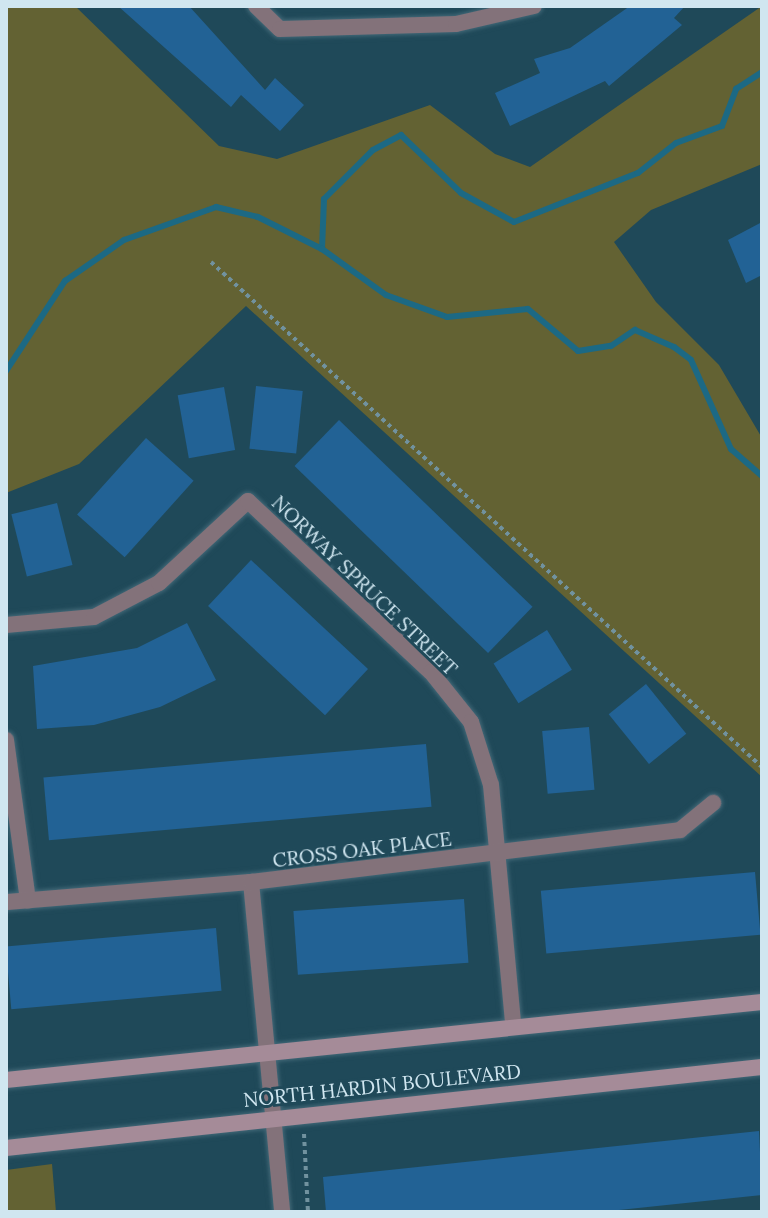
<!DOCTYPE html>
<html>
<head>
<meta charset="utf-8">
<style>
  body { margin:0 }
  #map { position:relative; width:768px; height:1218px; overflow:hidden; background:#1f4959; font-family:Lora,serif }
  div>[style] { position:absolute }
  .green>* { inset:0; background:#636233 }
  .stream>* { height:6px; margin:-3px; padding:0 3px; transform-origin:3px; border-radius:3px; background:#1c6984 }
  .building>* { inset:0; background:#226295; transform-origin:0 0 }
  .path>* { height:4px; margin-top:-2px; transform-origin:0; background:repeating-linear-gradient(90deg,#71929f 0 4px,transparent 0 8px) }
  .roads { filter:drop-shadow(0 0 2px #426877) drop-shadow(0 0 2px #426877) }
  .street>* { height:16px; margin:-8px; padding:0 8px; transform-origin:8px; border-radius:8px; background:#83727a }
  .secondary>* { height:16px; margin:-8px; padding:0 8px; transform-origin:8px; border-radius:8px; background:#a58b98 }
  span { translate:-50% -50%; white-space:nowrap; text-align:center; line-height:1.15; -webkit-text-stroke:6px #1f4959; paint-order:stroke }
  .street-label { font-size:20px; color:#d0e6f0 }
  .frame { position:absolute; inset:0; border:8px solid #d0e6f0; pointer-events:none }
</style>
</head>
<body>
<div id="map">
  <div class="green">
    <i style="clip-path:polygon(6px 6px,75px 6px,219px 146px,277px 159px,430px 105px,495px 154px,530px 167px,762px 6px,762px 164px,651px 210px,614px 242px,656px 302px,719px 365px,762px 438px,762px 777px,246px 306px,79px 464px,6px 493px)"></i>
    <i style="clip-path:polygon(52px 1164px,56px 1212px,6px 1212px,6px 1170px)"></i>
  </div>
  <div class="stream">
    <i style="left:322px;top:249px;width:50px;rotate:-87.7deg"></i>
    <i style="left:324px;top:199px;width:69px;rotate:-45deg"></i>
    <i style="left:373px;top:150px;width:32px;rotate:-28deg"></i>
    <i style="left:401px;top:135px;width:83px;rotate:44deg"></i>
    <i style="left:461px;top:193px;width:60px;rotate:28.7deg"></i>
    <i style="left:514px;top:222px;width:133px;rotate:-21.6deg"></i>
    <i style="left:638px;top:173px;width:48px;rotate:-38.3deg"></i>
    <i style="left:676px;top:143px;width:49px;rotate:-20.3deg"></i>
    <i style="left:722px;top:126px;width:40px;rotate:-69deg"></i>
    <i style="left:736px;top:89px;width:31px;rotate:-33deg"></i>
    <i style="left:6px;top:371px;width:108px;rotate:-56.8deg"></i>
    <i style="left:65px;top:281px;width:72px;rotate:-34.8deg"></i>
    <i style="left:124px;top:240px;width:98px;rotate:-19.7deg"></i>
    <i style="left:216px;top:207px;width:43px;rotate:13.4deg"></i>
    <i style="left:258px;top:217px;width:72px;rotate:26.6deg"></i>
    <i style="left:322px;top:249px;width:79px;rotate:35.7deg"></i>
    <i style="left:386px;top:295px;width:65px;rotate:19.8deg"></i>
    <i style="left:447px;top:317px;width:81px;rotate:-5.6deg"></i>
    <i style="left:528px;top:309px;width:65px;rotate:40deg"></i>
    <i style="left:578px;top:351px;width:33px;rotate:-9deg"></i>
    <i style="left:611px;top:346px;width:29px;rotate:-34deg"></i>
    <i style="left:635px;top:330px;width:43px;rotate:23.6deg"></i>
    <i style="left:674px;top:347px;width:21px;rotate:37deg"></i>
    <i style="left:691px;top:360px;width:98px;rotate:65.8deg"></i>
    <i style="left:731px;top:449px;width:41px;rotate:41.1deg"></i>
  </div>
  <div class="building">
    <i style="clip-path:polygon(118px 6px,189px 6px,265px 90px,275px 78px,304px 105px,280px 131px,241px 95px,231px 107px)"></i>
    <i style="clip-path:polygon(630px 6px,685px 6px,674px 18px,682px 25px,609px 86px,605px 81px,510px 126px,495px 93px,540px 73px,534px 59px,570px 48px)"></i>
    <i style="clip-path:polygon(762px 222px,762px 275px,746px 283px,728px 240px)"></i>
    <i style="left:256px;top:386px;width:47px;height:63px;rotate:6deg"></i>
    <i style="left:224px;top:387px;width:64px;height:47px;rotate:80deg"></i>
    <i style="left:339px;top:420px;width:269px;height:64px;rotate:44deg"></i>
    <i style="left:146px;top:438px;width:64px;height:103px;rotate:42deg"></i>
    <i style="left:57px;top:503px;width:64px;height:47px;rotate:76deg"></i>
    <i style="left:251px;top:560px;width:160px;height:63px;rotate:43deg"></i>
    <i style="clip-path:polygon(187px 623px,216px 680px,160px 707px,94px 725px,37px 729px,33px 666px,137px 648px)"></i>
    <i style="left:547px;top:630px;width:47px;height:63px;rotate:58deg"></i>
    <i style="left:646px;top:684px;width:64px;height:48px;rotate:51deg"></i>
    <i style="left:589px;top:727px;width:63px;height:47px;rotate:85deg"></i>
    <i style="left:426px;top:744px;width:63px;height:384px;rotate:85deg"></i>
    <i style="left:755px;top:872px;width:63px;height:215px;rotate:85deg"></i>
    <i style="left:464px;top:899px;width:64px;height:171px;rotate:86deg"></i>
    <i style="left:216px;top:928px;width:63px;height:211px;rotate:85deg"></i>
    <i style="clip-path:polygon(759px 1131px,762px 1195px,600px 1212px,326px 1212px,323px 1177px)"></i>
  </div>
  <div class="path">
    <i style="left:211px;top:262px;width:747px;rotate:42.51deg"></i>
    <i style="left:304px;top:1134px;width:78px;rotate:87.1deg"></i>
  </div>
  <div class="roads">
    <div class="street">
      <i style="left:256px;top:6px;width:33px;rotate:44deg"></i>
      <i style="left:280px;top:29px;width:176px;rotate:-1.6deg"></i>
      <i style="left:456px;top:24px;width:80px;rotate:-13deg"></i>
      <i style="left:6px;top:625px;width:88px;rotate:-5.2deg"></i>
      <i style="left:94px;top:617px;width:73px;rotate:-27.6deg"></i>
      <i style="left:159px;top:583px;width:121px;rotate:-42.7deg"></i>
      <i style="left:248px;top:501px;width:250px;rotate:43.1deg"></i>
      <i style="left:431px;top:672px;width:64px;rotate:51.3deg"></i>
      <i style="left:471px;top:722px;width:66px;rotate:72.4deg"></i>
      <i style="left:491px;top:785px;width:240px;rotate:84.7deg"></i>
      <i style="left:6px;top:740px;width:162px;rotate:82.2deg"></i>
      <i style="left:251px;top:882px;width:331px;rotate:84.6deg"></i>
      <i style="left:6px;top:902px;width:246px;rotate:-4.7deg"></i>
      <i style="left:251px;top:882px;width:432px;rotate:-6.9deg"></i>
      <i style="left:680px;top:830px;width:43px;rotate:-39.3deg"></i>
    </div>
    <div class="secondary">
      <i style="left:6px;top:1080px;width:760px;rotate:-5.89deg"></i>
      <i style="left:6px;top:1148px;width:760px;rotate:-6.12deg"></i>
    </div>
  </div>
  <div class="street-label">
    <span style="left:365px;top:585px;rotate:44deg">NORWAY SPRUCE STREET</span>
    <span style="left:362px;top:849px;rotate:-7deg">CROSS OAK PLACE</span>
    <span style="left:382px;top:1085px;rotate:-6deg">NORTH HARDIN BOULEVARD</span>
  </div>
  <div class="frame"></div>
</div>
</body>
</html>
